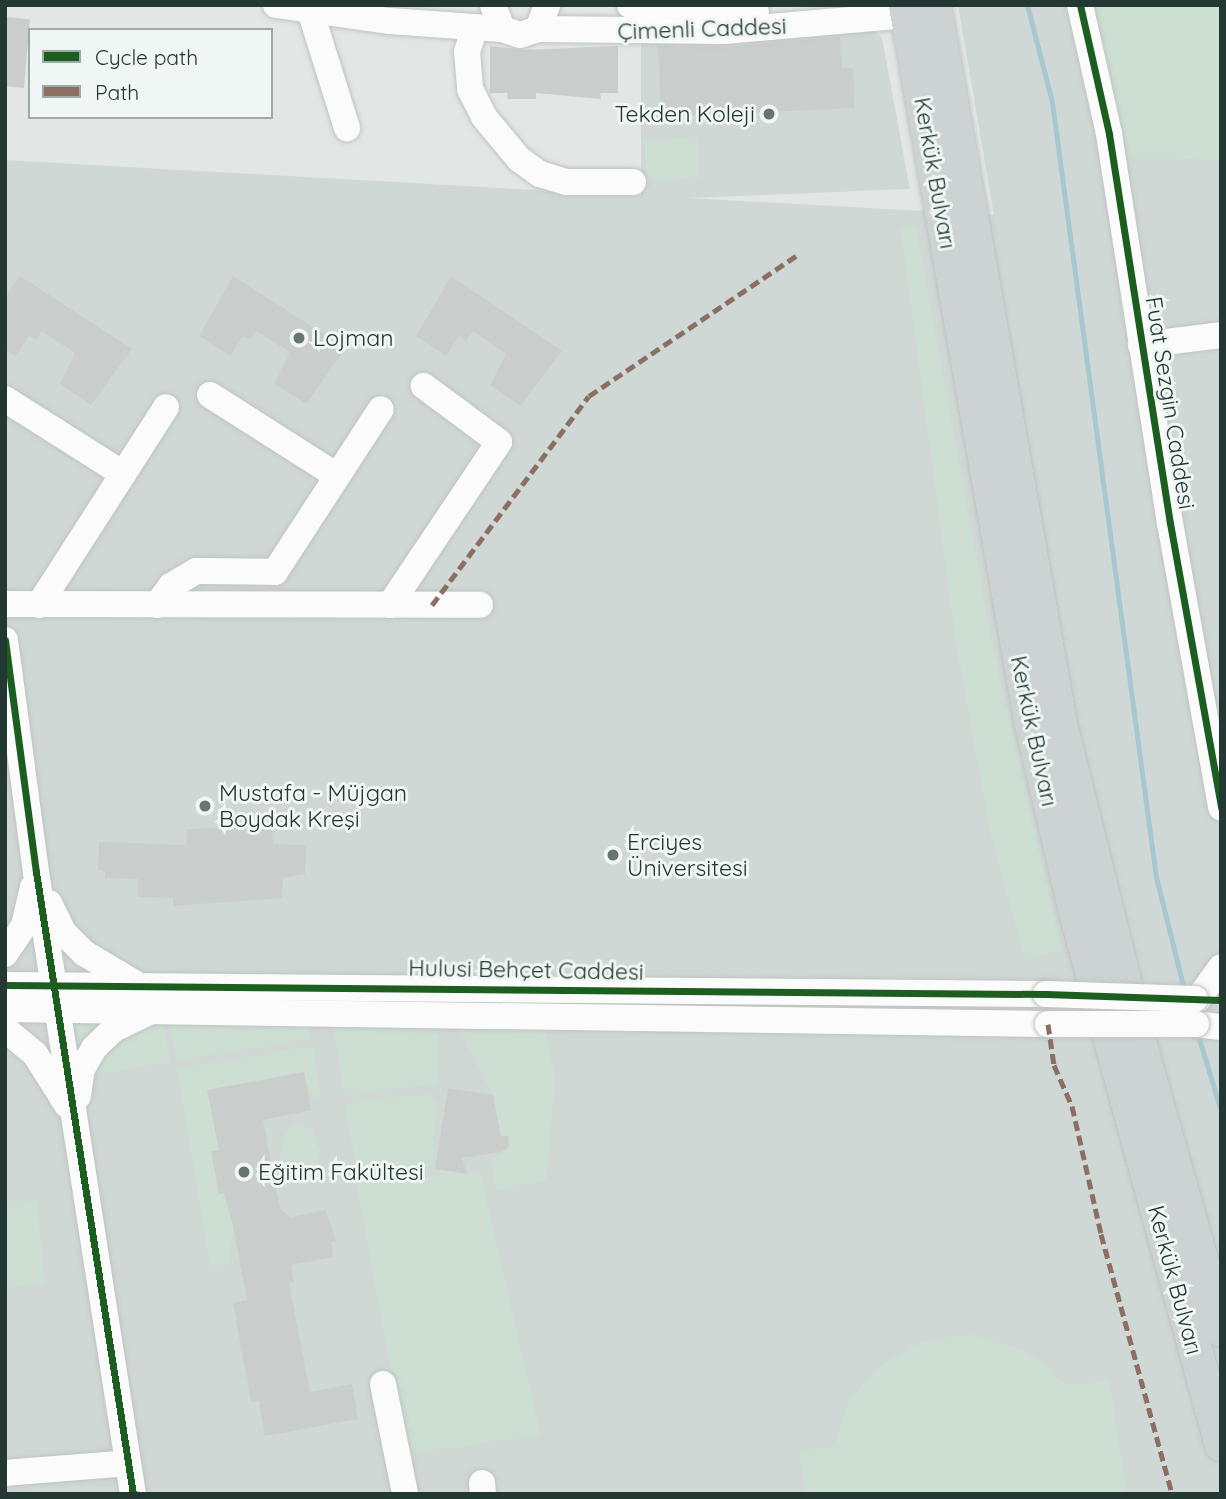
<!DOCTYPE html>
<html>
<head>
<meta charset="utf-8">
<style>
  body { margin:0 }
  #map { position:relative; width:1226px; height:1499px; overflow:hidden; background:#e2e7e5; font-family:Quicksand,sans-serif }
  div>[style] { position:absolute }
  .built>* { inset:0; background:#d0d8d5 }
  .green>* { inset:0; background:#cddfd3; transform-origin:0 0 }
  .stream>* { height:5px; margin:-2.5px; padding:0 2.5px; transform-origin:2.5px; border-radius:2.5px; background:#a7c8d1 }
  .building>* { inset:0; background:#c9cecc; transform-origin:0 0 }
  .roads { filter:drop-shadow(0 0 2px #bfc4c2) drop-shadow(0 0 2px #bfc4c2) }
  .minor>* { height:26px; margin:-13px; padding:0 13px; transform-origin:13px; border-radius:13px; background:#fbfbfb }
  .major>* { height:33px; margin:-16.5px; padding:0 16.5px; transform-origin:16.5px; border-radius:16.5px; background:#cdd3d2 }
  .bridges { filter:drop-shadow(0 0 2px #bfc4c2) drop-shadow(0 0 2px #bfc4c2) }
  .minor-bridge>* { height:26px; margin:-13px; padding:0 13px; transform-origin:13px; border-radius:13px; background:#fbfbfb }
  .quiet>* { height:5px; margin-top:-2.5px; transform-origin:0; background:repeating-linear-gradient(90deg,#8d6e63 0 10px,transparent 0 15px) }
  .cycleway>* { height:7px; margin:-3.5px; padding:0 3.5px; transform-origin:3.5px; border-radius:3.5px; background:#1b5e20 }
  .dots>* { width:19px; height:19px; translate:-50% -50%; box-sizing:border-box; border:4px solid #f0f6f3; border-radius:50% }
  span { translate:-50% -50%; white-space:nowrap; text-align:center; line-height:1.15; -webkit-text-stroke:6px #f0f6f3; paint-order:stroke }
  .street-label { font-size:23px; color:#233733 }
  .poi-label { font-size:23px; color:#233733 }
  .right { translate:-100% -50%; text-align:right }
  .left { translate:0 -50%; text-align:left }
  .frame { position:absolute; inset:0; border:7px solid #233733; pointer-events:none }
  .legend { position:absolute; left:28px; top:28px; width:245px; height:91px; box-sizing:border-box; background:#f0f6f3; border:2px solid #9eaaa6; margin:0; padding:9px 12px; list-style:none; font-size:21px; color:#233733 }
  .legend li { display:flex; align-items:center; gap:14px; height:35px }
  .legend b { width:35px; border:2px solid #9eaaa6 }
</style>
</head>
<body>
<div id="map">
  <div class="built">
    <i style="clip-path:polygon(958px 5px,1221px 5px,1221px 1494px,5px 1494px,5px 160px,641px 196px,641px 37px,870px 26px,882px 38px,910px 189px,689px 198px,994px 215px)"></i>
  </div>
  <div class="green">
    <i style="clip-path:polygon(1092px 5px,1221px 5px,1221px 160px,1123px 157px)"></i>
    <i style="left:697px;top:138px;width:40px;height:53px;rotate:87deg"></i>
    <i style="clip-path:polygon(916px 227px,991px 639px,1062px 951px,1025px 959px,991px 835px,955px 636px,901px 229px)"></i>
    <i style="clip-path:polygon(161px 1003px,170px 1062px,76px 1077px,69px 1031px,74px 1015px)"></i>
    <i style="clip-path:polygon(166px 1003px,305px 1006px,310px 1039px,177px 1061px)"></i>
    <i style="clip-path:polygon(438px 1005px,438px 1083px,344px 1095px,331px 1006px)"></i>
    <i style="clip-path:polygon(448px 1007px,539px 1008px,555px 1076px,546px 1180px,496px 1190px,491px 1162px,509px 1147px,508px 1137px,501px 1136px,493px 1095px)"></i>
    <i style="clip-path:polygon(313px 1046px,321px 1095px,313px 1099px,304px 1072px,214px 1125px,219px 1150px,211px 1152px,218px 1193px,224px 1193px,233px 1226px,229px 1264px,210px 1267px,177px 1069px)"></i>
    <i style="clip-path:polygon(428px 1094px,436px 1104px,433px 1166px,357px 1173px,345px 1103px)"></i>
    <i style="clip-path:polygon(297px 1123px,312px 1130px,320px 1151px,316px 1175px,304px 1185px,291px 1179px,280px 1156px,286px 1133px)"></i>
    <i style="clip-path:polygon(440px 1170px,480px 1172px,540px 1434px,406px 1455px,357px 1184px,440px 1176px)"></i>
    <i style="clip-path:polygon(37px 1200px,44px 1283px,5px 1287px,5px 1203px)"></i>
    <i style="clip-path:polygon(974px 1335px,1026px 1351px,1067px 1386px,1109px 1380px,1127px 1494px,806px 1494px,799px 1452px,834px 1446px,848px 1404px,874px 1370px,920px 1342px)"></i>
  </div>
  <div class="stream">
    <i style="left:1027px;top:5px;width:100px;rotate:75.5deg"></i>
    <i style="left:1052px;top:102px;width:782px;rotate:82.36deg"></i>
    <i style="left:1156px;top:877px;width:115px;rotate:76deg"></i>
    <i style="left:1197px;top:1032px;width:83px;rotate:73.1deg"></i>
  </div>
  <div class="building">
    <i style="left:5px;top:17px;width:25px;height:69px;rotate:5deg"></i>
    <i style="clip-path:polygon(840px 37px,842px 68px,853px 68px,855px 108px,661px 117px,658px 46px,725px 47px)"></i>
    <i style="clip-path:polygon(490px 46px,524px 50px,618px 46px,618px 93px,600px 93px,601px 99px,536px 93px,536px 99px,508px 99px,507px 93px,490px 93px)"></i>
    <i style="clip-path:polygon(20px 276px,132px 349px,91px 405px,60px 384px,75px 353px,42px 331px,36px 340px,29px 336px,16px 356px,5px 349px,5px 298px)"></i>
    <i style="clip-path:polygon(233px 276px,346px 348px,306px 404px,274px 384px,290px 352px,256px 331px,250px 340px,243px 336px,230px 356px,199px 336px)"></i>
    <i style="clip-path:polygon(451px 276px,562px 351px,520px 406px,490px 385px,506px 354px,473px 331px,466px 341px,459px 336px,446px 356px,416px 336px)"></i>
    <i style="clip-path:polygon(251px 827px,273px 828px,273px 844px,306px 845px,305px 874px,283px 878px,282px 898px,173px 906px,173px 898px,138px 897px,138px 879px,105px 878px,105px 871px,98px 870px,99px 842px,186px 845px,187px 829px)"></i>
    <i style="clip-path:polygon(304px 1072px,311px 1110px,263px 1120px,280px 1209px,291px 1217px,326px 1210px,336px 1241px,331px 1242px,333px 1257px,291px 1265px,294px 1282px,289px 1283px,310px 1392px,352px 1384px,358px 1419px,265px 1436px,259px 1401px,251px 1402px,233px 1303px,247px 1300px,233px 1226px,224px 1193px,219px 1194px,211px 1151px,219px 1150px,207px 1090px)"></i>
    <i style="clip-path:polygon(448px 1088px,493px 1095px,501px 1136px,508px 1136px,509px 1147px,501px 1152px,461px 1158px,468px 1174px,435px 1169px)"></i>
  </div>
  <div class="roads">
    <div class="minor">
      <i style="left:276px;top:5px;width:115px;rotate:8deg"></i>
      <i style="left:390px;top:21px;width:112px;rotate:4.1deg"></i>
      <i style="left:493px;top:5px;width:26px;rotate:69deg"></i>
      <i style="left:502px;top:29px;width:19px;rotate:18deg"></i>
      <i style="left:520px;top:35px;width:19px;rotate:-18deg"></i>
      <i style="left:538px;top:29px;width:26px;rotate:-69deg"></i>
      <i style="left:630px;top:5px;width:126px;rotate:3.2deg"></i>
      <i style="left:1080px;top:5px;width:132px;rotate:77.3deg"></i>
      <i style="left:1109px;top:134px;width:394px;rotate:81.1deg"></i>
      <i style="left:1170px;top:523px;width:289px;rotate:79.8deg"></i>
      <i style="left:310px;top:10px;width:124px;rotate:72.6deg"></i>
      <i style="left:475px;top:27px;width:26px;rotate:108deg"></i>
      <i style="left:467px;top:52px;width:37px;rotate:85deg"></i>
      <i style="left:470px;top:89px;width:31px;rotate:63deg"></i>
      <i style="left:484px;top:117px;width:55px;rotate:50.2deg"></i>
      <i style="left:519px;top:159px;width:26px;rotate:36deg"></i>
      <i style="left:540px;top:174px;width:27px;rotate:17deg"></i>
      <i style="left:566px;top:182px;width:67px"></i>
      <i style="left:538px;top:29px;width:186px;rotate:0.6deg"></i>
      <i style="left:724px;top:31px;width:184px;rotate:-5deg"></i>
      <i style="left:1141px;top:345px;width:81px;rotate:-7.1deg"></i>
      <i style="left:210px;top:395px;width:151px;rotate:32.5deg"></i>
      <i style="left:5px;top:399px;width:140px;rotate:32.4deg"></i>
      <i style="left:5px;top:604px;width:475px;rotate:0.1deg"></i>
      <i style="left:39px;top:605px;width:235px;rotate:-57.3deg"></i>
      <i style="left:157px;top:605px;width:24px;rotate:-54deg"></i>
      <i style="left:171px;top:586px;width:29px;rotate:-31deg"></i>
      <i style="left:196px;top:571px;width:79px;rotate:0.7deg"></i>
      <i style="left:275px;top:572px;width:194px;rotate:-57deg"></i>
      <i style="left:390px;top:605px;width:196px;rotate:-56.2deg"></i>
      <i style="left:499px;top:442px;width:94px;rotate:-143.3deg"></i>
      <i style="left:5px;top:640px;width:234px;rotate:82.4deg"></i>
      <i style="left:36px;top:872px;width:630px;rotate:81.14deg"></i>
      <i style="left:49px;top:903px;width:32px;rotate:64deg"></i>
      <i style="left:63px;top:932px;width:30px;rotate:45deg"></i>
      <i style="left:84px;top:953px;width:61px;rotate:30.8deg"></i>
      <i style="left:5px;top:954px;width:34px;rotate:-56deg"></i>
      <i style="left:24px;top:926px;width:40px;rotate:-77deg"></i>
      <i style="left:5px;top:985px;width:1041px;rotate:0.5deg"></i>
      <i style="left:1198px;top:999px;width:39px;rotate:-54deg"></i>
      <i style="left:5px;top:1009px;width:1043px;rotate:0.82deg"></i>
      <i style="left:1196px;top:1024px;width:25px;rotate:7deg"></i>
      <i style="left:5px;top:1029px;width:39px;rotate:40deg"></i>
      <i style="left:35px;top:1054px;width:60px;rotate:57.9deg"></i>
      <i style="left:78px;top:1096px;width:27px;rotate:-82deg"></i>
      <i style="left:82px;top:1069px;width:24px;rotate:-60deg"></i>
      <i style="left:94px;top:1048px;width:28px;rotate:-44deg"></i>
      <i style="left:114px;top:1029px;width:37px;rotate:-26deg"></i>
      <i style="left:383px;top:1384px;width:111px;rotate:78.6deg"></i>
      <i style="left:5px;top:1473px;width:123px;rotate:-4.6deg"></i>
      <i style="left:482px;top:1483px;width:11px;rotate:85deg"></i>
    </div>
    <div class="major">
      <i style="left:905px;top:5px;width:725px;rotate:80.07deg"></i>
      <i style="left:1030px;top:719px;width:201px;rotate:76.8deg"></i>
      <i style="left:1076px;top:915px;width:549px;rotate:74.67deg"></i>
      <i style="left:934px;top:5px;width:730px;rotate:80.06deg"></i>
      <i style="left:1060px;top:724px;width:342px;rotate:76deg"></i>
      <i style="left:1143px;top:1056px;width:284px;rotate:74.1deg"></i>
    </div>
  </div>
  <div class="bridges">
    <div class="minor-bridge">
      <i style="left:1046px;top:994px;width:149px;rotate:1.9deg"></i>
      <i style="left:1048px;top:1024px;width:148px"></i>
    </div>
  </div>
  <div class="quiet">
    <i style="left:432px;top:605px;width:261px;rotate:-53.1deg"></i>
    <i style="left:589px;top:396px;width:250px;rotate:-34.1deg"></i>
    <i style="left:1048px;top:1024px;width:41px;rotate:81.7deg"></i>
    <i style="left:1054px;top:1065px;width:45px;rotate:66.3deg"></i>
    <i style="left:1072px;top:1106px;width:131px;rotate:77.2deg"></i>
    <i style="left:1101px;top:1234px;width:270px;rotate:74.7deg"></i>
  </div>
  <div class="cycleway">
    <i style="left:1080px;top:5px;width:132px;rotate:77.3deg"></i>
    <i style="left:1109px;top:134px;width:394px;rotate:81.1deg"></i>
    <i style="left:1170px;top:523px;width:289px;rotate:79.8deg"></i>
    <i style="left:5px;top:640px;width:234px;rotate:82.4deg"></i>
    <i style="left:36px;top:872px;width:630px;rotate:81.14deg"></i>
    <i style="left:5px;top:985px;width:1041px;rotate:0.5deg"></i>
    <i style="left:1046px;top:994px;width:175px;rotate:2deg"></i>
  </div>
  <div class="dots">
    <i style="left:769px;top:114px;background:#667571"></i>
    <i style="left:299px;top:338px;background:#667571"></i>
    <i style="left:205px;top:806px;background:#667571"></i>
    <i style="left:613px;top:855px;background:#667571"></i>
    <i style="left:244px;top:1172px;background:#667571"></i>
  </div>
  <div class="street-label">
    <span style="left:702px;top:29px;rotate:-2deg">Çimenli Caddesi</span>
    <span style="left:935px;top:173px;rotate:80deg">Kerkük Bulvarı</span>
    <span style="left:1170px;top:403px;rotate:81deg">Fuat Sezgin Caddesi</span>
    <span style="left:1034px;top:731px;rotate:78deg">Kerkük Bulvarı</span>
    <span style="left:526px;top:970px;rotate:1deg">Hulusi Behçet Caddesi</span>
    <span style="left:1175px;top:1280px;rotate:75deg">Kerkük Bulvarı</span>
  </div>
  <div class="poi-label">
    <span class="right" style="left:755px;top:114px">Tekden Koleji</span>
    <span class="left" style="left:313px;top:338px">Lojman</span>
    <span class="left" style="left:219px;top:806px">Mustafa - Müjgan<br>Boydak Kreşi</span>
    <span class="left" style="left:627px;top:855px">Erciyes<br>Üniversitesi</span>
    <span class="left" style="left:258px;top:1172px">Eğitim Fakültesi</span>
  </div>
  <div class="frame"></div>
  <ul class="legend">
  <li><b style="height:9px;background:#1b5e20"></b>Cycle path</li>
  <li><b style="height:9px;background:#8d6e63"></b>Path</li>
  </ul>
</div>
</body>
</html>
